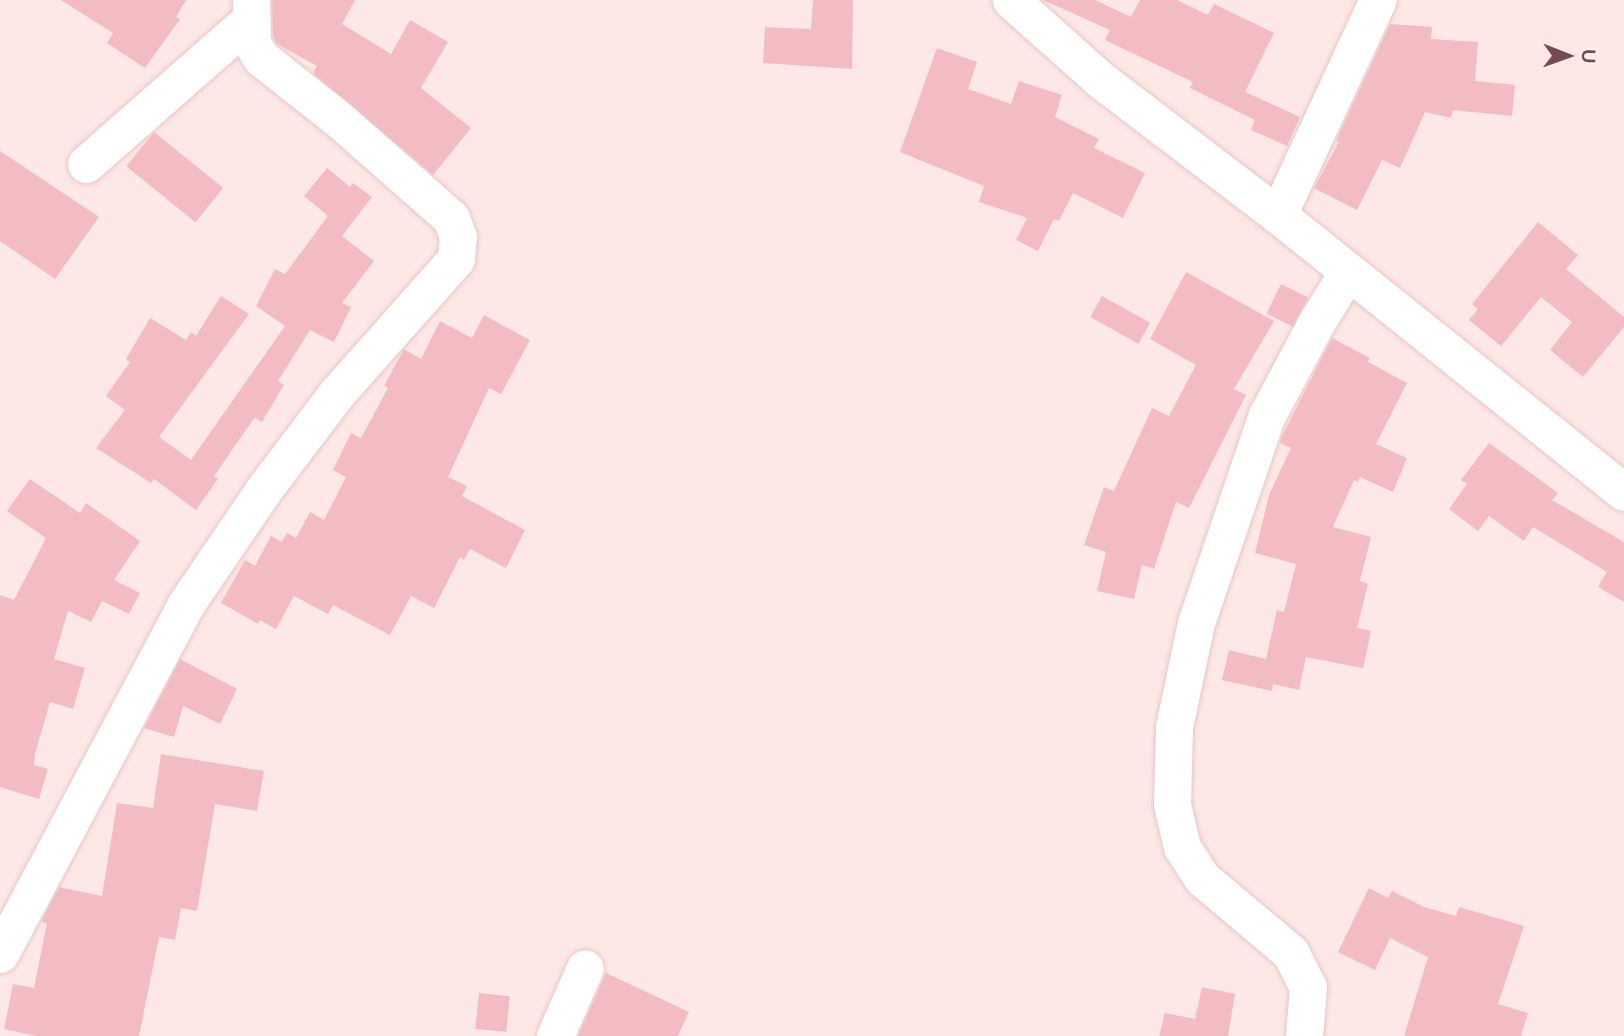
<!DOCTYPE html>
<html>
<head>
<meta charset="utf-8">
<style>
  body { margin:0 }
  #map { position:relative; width:1624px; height:1036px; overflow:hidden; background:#fde8e6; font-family:Raleway,sans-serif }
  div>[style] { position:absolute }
  .building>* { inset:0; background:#f3bcc2; transform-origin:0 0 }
  .roads { filter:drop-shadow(0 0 2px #e7c6c6) drop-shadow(0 0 2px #e7c6c6) }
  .minor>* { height:37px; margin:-18.5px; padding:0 18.5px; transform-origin:18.5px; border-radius:18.5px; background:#fff }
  span { translate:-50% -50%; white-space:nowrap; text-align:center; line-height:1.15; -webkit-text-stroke:7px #ffefed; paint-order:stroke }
  .north { position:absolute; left:1533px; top:21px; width:70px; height:70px; -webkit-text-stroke:5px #ffefed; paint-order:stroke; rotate:91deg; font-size:19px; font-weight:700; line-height:28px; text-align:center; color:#774950 }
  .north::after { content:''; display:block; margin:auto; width:24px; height:32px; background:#774950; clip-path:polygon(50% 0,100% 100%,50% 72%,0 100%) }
</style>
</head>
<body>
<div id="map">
  <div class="building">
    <i style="clip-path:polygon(61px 0,186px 0,176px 17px,180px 19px,145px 68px,107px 43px,113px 33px)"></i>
    <i style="clip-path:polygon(272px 0,355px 0,342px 24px,391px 54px,410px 20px,448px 42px,421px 88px,471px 128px,433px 175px,313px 73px,317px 66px,277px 44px,273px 37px)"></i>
    <i style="clip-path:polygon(813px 0,853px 0,852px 69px,763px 63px,765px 27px,811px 29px)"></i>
    <i style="clip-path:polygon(1043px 0,1095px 0,1131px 17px,1140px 0,1177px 0,1208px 15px,1214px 4px,1274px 33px,1245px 92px,1300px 117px,1287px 146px,1251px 130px,1255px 120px,1190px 88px,1193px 82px,1105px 40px,1110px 30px)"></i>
    <i style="clip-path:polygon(1390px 24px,1432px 27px,1431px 39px,1478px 42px,1475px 81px,1515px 85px,1512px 116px,1453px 110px,1451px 118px,1425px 112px,1400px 168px,1382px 160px,1357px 210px,1314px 188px,1339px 142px,1336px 141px)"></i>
    <i style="clip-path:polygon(937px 48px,977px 62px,968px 89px,1011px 104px,1019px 81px,1062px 95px,1055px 117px,1099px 139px,1094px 148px,1145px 173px,1123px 218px,1073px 193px,1059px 221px,1054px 219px,1038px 251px,1016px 240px,1027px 218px,979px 202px,984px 186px,900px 152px)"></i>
    <i style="left:154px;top:132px;width:89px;height:44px;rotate:39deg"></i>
    <i style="clip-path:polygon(0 151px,99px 217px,55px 279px,0 241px)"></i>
    <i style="clip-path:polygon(327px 168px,350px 187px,353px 183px,372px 197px,342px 236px,374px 261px,342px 303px,351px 307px,334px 342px,310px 330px,278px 381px,284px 385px,262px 422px,255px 417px,214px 476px,218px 479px,196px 510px,154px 479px,151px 483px,96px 448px,125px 410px,106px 396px,130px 362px,126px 359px,150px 318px,186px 340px,191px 332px,196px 336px,221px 296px,249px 314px,159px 437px,191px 460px,285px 326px,256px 306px,275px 269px,285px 274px,328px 216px,304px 196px)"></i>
    <i style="clip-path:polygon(1538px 222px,1578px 255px,1566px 269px,1624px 317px,1624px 327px,1583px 377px,1550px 350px,1572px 322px,1541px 297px,1501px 346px,1469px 320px,1478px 309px,1472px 304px)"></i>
    <i style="clip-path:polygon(1186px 272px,1274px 321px,1234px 389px,1246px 395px,1189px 508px,1176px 502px,1154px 569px,1142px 565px,1134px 599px,1097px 591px,1106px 552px,1084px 545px,1104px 487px,1114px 491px,1152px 408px,1169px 416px,1196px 365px,1150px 339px)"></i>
    <i style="left:1281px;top:284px;width:30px;height:33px;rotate:26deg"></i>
    <i style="left:1102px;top:296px;width:55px;height:24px;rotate:29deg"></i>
    <i style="clip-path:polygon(484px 315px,530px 340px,501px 394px,489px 388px,448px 477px,467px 486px,462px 496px,525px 530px,506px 568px,470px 549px,464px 560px,460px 557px,434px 608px,411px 596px,390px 635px,333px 605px,328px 614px,294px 596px,276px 629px,260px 620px,258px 624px,221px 603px,245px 560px,255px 566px,271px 536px,282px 542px,287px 533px,296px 538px,310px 512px,324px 520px,346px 477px,333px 470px,351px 433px,361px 438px,388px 388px,384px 386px,404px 349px,421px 359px,440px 321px,472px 338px)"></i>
    <i style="clip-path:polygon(1332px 338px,1370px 358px,1368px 362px,1407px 383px,1376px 444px,1407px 458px,1393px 492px,1360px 477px,1358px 482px,1354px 480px,1333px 527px,1371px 537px,1360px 581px,1368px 584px,1357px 628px,1371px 631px,1363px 668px,1306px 657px,1299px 690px,1273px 684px,1272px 691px,1222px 680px,1229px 650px,1266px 659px,1277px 610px,1284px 612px,1296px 564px,1255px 553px,1269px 495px,1291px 448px,1280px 443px,1281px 438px)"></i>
    <i style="clip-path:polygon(1489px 443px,1558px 493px,1552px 500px,1624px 542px,1624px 602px,1598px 587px,1607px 572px,1533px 527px,1524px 541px,1489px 516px,1478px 531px,1449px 509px,1467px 484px,1461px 480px)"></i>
    <i style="clip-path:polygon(30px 479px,80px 513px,86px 503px,140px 541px,114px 580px,140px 593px,129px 614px,102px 601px,91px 622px,68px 611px,54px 659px,85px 668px,73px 709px,50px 702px,35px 754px,34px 765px,48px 769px,39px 799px,0 787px,0 595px,14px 600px,46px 538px,7px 511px)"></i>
    <i style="clip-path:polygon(180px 659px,237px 689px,220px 724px,183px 706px,174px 737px,144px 728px)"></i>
    <i style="clip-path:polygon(161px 754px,264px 771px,257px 811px,215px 804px,197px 911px,181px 908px,175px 940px,159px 937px,139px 1036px,36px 1036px,4px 1029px,13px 984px,34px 988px,47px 923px,42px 922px,43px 918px,59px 887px,102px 896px,117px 803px,153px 808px)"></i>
    <i style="clip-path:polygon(1369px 888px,1388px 898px,1392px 891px,1424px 907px,1456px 916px,1459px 907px,1524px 926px,1498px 1004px,1528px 1013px,1521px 1036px,1404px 1036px,1428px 957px,1390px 938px,1375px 970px,1338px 952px)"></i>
    <i style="clip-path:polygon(606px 973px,689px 1012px,678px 1036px,578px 1036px)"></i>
    <i style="clip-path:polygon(1202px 987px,1235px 994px,1228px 1036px,1159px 1036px,1165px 1013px,1195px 1019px)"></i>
    <i style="left:479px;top:993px;width:31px;height:36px;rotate:6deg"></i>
  </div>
  <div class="roads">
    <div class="minor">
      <i style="left:1011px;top:0;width:122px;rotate:41.7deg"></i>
      <i style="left:1102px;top:81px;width:221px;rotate:37.3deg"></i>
      <i style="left:1278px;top:215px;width:443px;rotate:38.7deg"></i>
      <i style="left:86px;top:164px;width:220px;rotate:-41.3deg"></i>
      <i style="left:1278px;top:215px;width:237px;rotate:-65.1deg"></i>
      <i style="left:0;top:954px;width:396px;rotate:-62deg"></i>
      <i style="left:186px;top:604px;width:135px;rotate:-55.8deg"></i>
      <i style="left:262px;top:492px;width:124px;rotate:-52.9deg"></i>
      <i style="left:337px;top:393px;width:179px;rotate:-48.4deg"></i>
      <i style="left:456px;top:259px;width:22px;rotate:-85deg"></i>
      <i style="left:458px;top:237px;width:20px;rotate:-110deg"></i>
      <i style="left:451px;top:218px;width:152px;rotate:-138.7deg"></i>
      <i style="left:337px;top:118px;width:97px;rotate:-141.7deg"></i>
      <i style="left:261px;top:58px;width:17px;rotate:-121deg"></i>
      <i style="left:252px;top:43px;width:43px;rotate:-91.3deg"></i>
      <i style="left:555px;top:1036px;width:74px;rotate:-66.2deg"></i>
      <i style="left:1304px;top:1036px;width:49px;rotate:-85.3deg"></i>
      <i style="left:1308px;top:987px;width:38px;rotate:-117deg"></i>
      <i style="left:1291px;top:953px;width:116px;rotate:-139.9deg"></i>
      <i style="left:1202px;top:878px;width:37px;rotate:-123deg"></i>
      <i style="left:1182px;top:847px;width:44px;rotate:-103.1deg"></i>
      <i style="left:1172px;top:804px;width:77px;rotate:-88.5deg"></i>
      <i style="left:1174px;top:727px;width:106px;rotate:-78.1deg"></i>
      <i style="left:1196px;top:623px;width:220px;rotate:-71.2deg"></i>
      <i style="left:1267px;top:415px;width:102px;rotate:-61.9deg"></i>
      <i style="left:1315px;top:325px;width:63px;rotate:-58.6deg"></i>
    </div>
  </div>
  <div class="north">U</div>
</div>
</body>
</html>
